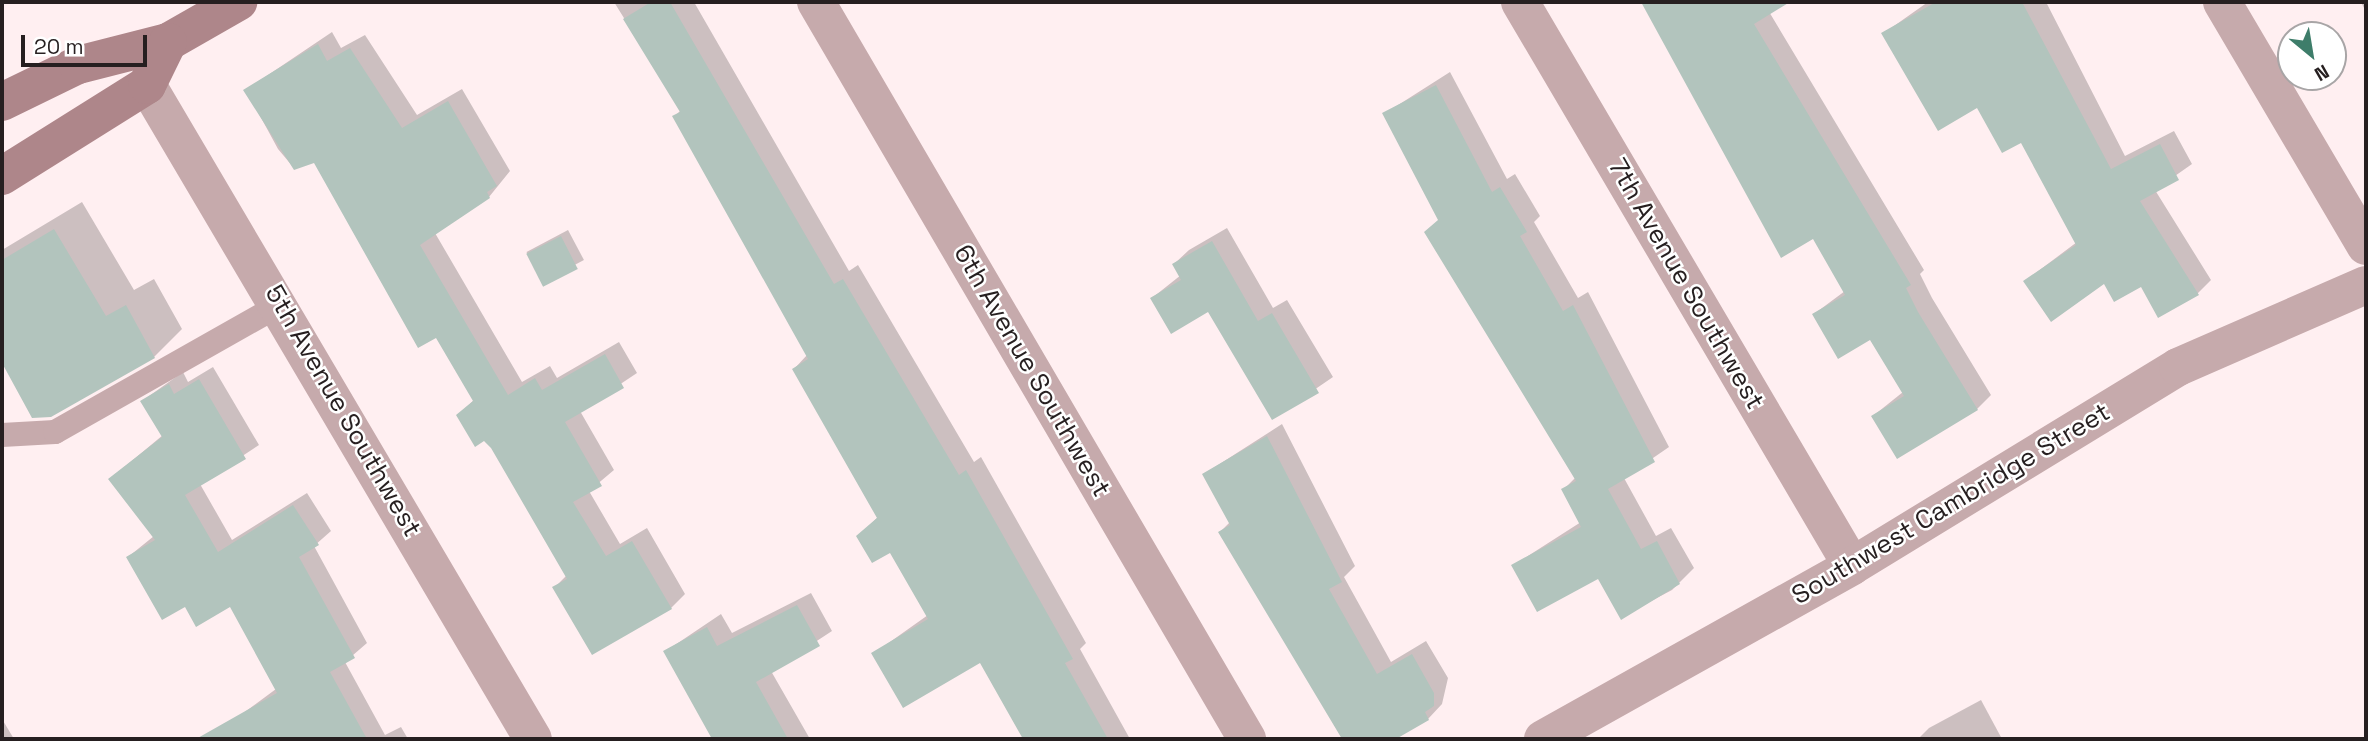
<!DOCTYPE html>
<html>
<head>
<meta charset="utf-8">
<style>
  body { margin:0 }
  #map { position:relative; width:2368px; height:741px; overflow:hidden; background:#ffeff1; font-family:"Space Grotesk",sans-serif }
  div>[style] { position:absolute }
  .shadow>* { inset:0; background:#0003; transform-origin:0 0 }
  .building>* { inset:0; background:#b2c4bd; transform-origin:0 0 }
  .service>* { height:24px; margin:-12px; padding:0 12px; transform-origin:12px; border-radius:12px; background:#c6aaac }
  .minor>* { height:38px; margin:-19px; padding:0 19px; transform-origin:19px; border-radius:19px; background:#c6aaac }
  .tertiary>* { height:38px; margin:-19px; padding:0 19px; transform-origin:19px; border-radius:19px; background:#c6aaac }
  .secondary>* { height:38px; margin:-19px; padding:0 19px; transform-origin:19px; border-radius:19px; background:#ae868a }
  span { translate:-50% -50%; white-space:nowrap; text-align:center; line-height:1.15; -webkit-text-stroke:5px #fff; paint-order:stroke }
  .street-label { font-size:26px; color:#261f20 }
  .frame { position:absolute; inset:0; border:4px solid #261f20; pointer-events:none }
  .north { position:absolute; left:2277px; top:21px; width:70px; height:70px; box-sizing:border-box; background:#fff; border:2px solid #a8a5a6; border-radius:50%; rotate:150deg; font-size:19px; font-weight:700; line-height:28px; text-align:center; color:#261f20 }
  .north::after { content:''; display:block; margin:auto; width:24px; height:32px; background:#3e7d6a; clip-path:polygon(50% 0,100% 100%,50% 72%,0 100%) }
  .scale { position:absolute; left:21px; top:35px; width:126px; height:32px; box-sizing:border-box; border:4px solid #261f20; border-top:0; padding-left:9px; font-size:21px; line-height:24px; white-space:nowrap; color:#261f20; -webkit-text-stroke:5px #fff; paint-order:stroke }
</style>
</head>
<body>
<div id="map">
  <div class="shadow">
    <i style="clip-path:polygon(614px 2px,694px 2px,849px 271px,858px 265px,974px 462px,981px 457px,1086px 643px,1080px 649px,1130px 739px,1025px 739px,981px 660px,873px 654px,928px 615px,891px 550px,858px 536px,878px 517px,794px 369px,808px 354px,674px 117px,681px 110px)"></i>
    <i style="clip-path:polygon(1642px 2px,1775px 2px,1768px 10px,1924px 270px,1920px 274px,1932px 298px,1991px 395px,1977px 409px,1873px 416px,1903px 392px,1871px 338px,1814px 314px,1845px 291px,1813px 237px,1782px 255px)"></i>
    <i style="clip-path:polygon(1928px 2px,2046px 2px,2125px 156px,2174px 131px,2192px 164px,2155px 190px,2211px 280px,2197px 294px,2142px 284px,2025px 281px,2077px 242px,2021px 140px,1884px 33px)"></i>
    <i style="clip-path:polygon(2361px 2px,2366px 2px,2366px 12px)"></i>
    <i style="clip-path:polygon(332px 32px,341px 48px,365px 35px,417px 115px,462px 89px,510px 171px,489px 197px,435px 233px,522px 382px,550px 366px,557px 378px,619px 342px,637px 373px,580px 411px,614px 470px,589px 491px,620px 544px,647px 528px,685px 594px,671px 608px,554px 588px,567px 575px,493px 447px,458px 415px,474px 400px,437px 335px,315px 160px,294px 168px,278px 149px,246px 90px)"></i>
    <i style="clip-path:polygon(1450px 72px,1507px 179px,1515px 174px,1540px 216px,1534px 222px,1578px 298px,1588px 292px,1669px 447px,1624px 478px,1656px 536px,1671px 528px,1694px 568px,1672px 590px,1621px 617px,1599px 576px,1514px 565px,1581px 522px,1563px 490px,1576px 477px,1384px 114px)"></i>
    <i style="clip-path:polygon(82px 202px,134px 290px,154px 279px,182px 329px,154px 357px,33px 417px,2px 359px,2px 250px)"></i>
    <i style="clip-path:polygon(1227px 228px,1273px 308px,1287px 300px,1333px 377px,1273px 418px,1209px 310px,1152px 298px,1181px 275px,1174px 264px,1189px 250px)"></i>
    <i style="left:568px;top:230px;width:34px;height:47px;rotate:62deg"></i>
    <i style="clip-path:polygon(213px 367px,259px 445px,200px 484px,232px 540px,307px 493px,331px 531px,314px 546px,367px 643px,345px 662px,385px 735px,401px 727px,408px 739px,257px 739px,242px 714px,276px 689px,231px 605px,186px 605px,128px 557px,154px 536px,110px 479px,163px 435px,142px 401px,183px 372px,188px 382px)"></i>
    <i style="clip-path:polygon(1282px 424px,1355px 566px,1344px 577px,1391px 662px,1426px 641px,1448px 678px,1442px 704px,1428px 719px,1383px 739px,1343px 739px,1220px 532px,1230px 522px,1204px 474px)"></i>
    <i style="clip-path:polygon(811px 593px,832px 631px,771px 671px,810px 739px,714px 739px,666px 651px,721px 614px,732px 633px)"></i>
    <i style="clip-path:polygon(1981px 700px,2002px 739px,1918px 739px,1929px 728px)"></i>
    <i style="clip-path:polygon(2px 719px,14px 739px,2px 739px)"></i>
  </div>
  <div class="building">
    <i style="clip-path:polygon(651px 2px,670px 2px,834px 284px,843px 279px,959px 475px,966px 470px,1073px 659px,1065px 663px,1108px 739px,1023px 739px,980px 663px,903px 708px,871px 653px,928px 619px,890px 553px,872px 563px,856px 536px,877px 518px,792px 369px,808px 359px,672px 116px,680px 112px,623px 19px)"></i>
    <i style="clip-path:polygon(1641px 2px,1790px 2px,1754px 24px,1911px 285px,1906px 288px,1918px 312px,1978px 410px,1897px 459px,1871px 416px,1904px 396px,1870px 340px,1838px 359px,1812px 314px,1845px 295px,1813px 239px,1781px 258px)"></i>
    <i style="clip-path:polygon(1936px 2px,2022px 2px,2111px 169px,2160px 144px,2179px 180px,2140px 201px,2199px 295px,2158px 318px,2141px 287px,2114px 302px,2104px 284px,2051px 322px,2023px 281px,2076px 245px,2021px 143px,2002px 153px,1977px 108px,1938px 131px,1881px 33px)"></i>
    <i style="clip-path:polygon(318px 44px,327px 61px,350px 48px,402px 128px,448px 101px,497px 186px,487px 192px,490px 198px,420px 245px,508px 395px,535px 378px,542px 390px,605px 354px,624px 388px,565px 422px,602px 486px,573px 502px,606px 556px,632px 541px,672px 609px,592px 655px,552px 587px,567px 579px,491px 448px,484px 441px,475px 447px,456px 415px,473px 401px,436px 338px,418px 348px,314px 163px,294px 170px,243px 90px)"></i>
    <i style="clip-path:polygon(1436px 85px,1492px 192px,1500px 187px,1527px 232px,1520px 236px,1563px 311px,1573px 305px,1655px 462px,1608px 489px,1641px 549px,1657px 541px,1680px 584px,1621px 620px,1598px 579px,1537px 612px,1511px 565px,1581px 527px,1561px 489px,1576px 481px,1424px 232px,1438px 220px,1382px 113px)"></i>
    <i style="clip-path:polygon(54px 229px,106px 316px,126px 305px,155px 358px,51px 417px,32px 418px,2px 363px,2px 260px)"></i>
    <i style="left:561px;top:236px;width:37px;height:39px;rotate:63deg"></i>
    <i style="clip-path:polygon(1212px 241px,1258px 321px,1272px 313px,1319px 393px,1272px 420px,1208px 312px,1171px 334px,1150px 298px,1181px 280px,1172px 264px)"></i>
    <i style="clip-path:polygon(199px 379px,246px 459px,185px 495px,218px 552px,293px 505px,319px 545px,299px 557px,355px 658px,330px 672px,367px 739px,196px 739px,277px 693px,230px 607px,196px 627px,185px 607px,162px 620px,126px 557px,155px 540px,108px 479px,162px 437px,140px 401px,169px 384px,174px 394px)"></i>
    <i style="clip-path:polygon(1267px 436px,1342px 582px,1329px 589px,1377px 674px,1412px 654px,1434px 693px,1434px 706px,1425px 712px,1429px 720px,1396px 739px,1342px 739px,1218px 532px,1230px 525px,1202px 474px)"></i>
    <i style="clip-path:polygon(797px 605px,820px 646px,756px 682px,788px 739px,712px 739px,663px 651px,707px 627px,717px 646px)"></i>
  </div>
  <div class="service">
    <i style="left:2px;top:435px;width:53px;rotate:-3.2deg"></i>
    <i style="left:55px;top:432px;width:260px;rotate:-29.5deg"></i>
  </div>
  <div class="minor">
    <i style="left:816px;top:2px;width:854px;rotate:59.68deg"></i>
    <i style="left:1520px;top:2px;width:654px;rotate:59.52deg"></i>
    <i style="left:147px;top:85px;width:759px;rotate:59.45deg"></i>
    <i style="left:1543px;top:739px;width:354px;rotate:-29.2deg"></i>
    <i style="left:1852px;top:566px;width:382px;rotate:-31.4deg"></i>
    <i style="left:2178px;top:367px;width:205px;rotate:-23.6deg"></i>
  </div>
  <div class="tertiary">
    <i style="left:2222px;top:2px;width:283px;rotate:59.5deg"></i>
  </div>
  <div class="secondary">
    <i style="left:2px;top:102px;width:85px;rotate:-26deg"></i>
    <i style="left:78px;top:65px;width:93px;rotate:-14.3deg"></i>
    <i style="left:168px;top:42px;width:81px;rotate:-29.7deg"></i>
    <i style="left:2px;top:176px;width:171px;rotate:-32.1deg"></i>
    <i style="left:147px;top:85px;width:48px;rotate:-64deg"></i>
  </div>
  <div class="street-label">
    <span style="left:1686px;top:284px;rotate:60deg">7th Avenue Southwest</span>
    <span style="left:1032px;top:371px;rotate:60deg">6th Avenue Southwest</span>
    <span style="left:343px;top:411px;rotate:60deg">5th Avenue Southwest</span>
    <span style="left:1951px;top:504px;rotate:-31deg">Southwest Cambridge Street</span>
  </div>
  <div class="frame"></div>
  <div class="north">N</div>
  <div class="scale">20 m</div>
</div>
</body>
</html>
